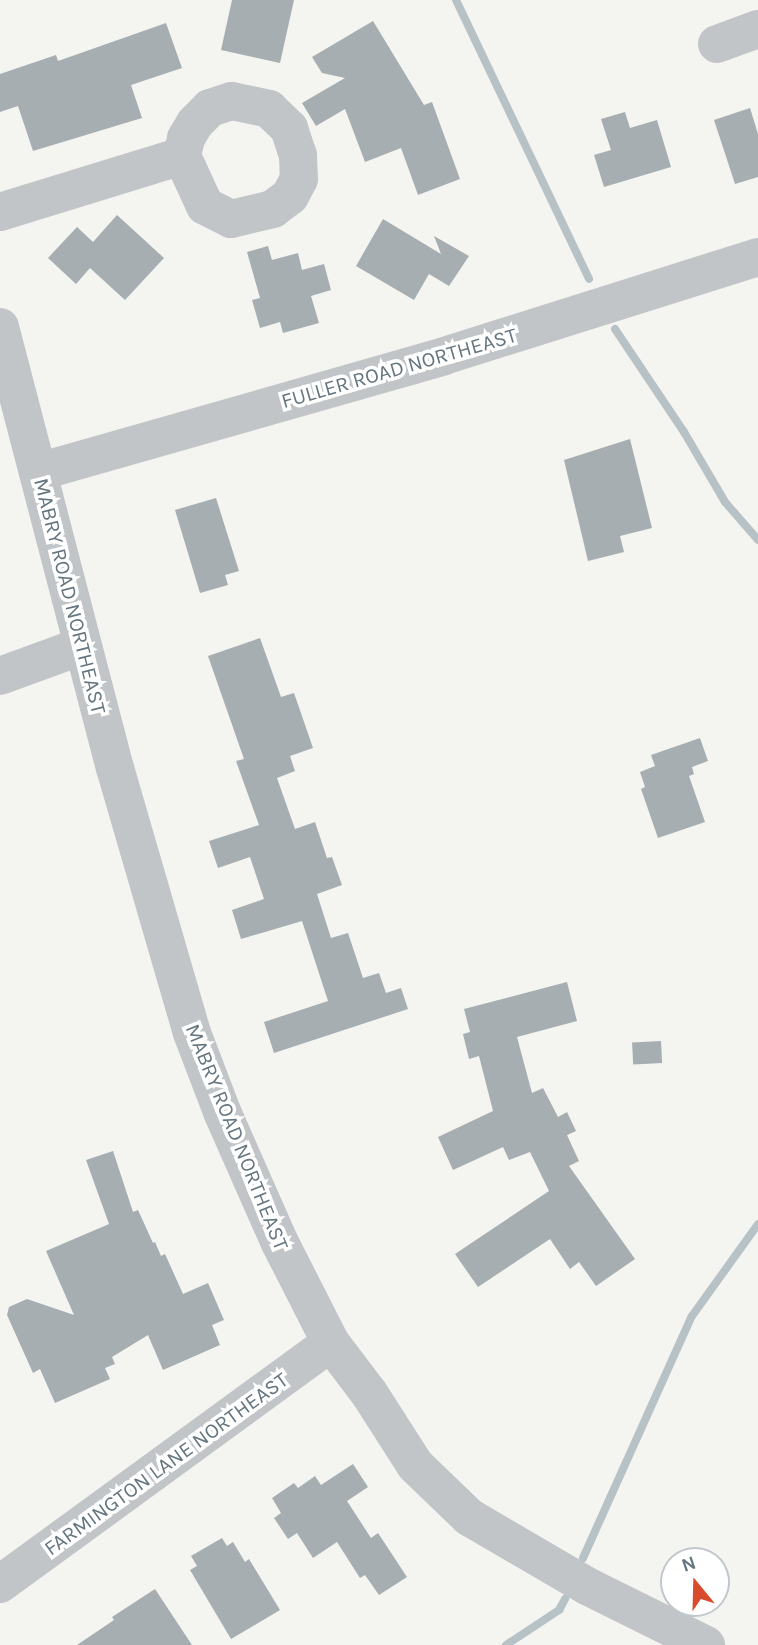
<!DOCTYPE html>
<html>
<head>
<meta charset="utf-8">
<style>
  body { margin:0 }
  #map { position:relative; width:758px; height:1645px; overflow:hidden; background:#f4f4f0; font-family:Karla,sans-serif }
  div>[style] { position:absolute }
  .stream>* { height:8px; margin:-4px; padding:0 4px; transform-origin:4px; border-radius:4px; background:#b7c2c6 }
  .building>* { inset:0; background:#a6aeb2; transform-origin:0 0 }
  .minor>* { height:38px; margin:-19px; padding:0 19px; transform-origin:19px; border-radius:19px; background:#c2c5c8 }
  span { translate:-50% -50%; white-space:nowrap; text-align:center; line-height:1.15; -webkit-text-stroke:7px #fff; paint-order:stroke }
  .street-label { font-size:21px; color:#65757f }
  .north { position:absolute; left:660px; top:1547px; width:70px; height:70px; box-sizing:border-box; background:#fff; border:2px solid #c1c8cc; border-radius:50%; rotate:341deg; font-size:19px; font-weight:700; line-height:28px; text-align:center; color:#65757f }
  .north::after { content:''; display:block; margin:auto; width:24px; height:32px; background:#d84b2c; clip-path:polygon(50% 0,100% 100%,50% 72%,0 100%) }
</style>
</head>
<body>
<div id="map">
  <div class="stream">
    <i style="left:456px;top:0;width:309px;rotate:64.5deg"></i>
    <i style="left:615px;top:329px;width:124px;rotate:56.2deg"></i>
    <i style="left:684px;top:432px;width:81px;rotate:59.6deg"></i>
    <i style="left:725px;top:502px;width:50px;rotate:49deg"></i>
    <i style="left:583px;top:1558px;width:265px;rotate:-65.8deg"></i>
    <i style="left:692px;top:1316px;width:113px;rotate:-54.3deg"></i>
    <i style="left:506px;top:1645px;width:64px;rotate:-33.4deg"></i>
    <i style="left:559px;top:1610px;width:13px;rotate:-61deg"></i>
  </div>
  <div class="building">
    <i style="clip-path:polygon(232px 0,294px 0,280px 63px,221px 50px)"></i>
    <i style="clip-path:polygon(373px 21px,424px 105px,432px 102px,460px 179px,418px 195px,401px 148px,365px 162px,345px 109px,316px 126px,302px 103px,345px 78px,322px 73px,312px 57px)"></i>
    <i style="clip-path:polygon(166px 23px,182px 68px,131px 85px,142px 118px,33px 151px,18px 106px,0 112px,0 74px,56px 55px,58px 61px)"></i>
    <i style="clip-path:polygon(750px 108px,758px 134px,758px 177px,735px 184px,714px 120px)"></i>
    <i style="clip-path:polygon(625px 112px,630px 128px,657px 120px,671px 167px,604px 187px,594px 155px,611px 150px,601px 119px)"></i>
    <i style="clip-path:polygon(117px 215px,164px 258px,125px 300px,90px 268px,76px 284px,48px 258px,77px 227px,93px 242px)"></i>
    <i style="clip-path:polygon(383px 219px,441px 254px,434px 236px,469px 256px,449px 286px,429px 274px,414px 300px,356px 266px)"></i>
    <i style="clip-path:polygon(268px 246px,272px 260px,298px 253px,302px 270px,324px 264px,331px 290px,311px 296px,319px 323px,283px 333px,280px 322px,260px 328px,252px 300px,260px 298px,247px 252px)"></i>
    <i style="clip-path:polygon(630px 439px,652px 528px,620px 536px,624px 552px,588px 561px,564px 460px)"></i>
    <i style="clip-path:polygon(216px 498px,239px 571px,225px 575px,228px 585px,200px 593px,175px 510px)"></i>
    <i style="clip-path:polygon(260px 638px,281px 697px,294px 693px,313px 748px,290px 756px,295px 771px,277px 778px,295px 829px,315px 822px,327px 858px,332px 857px,342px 885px,317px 894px,331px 938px,348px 933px,363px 978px,379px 973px,386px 993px,401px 988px,408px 1009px,274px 1053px,264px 1022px,328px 1001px,302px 921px,241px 939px,232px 910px,264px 899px,250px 857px,218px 868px,209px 841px,259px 825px,236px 761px,244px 759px,208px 656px)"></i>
    <i style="clip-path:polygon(700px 738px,708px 761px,692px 767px,694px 774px,689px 776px,705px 822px,658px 838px,641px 789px,645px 787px,640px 772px,655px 766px,651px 755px)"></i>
    <i style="clip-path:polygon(567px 982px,577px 1021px,517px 1037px,532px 1093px,543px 1088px,558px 1117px,567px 1112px,576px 1131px,567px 1135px,579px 1161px,569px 1166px,635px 1259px,596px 1286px,579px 1262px,570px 1269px,550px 1239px,478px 1287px,455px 1254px,549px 1191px,530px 1152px,509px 1160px,503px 1147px,453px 1170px,438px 1137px,493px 1111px,479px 1056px,469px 1059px,463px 1034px,470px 1032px,464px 1009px)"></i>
    <i style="left:661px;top:1041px;width:22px;height:29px;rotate:87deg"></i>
    <i style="clip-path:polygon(113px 1151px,133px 1212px,138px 1210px,153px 1243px,155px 1242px,161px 1256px,165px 1254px,183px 1294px,208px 1283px,224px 1320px,212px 1325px,220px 1345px,163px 1370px,148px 1335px,112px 1357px,115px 1364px,105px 1368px,110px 1379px,55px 1403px,40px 1369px,33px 1373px,7px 1315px,9px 1307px,27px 1299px,74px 1315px,46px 1251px,109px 1224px,86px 1160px)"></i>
    <i style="clip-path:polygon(353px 1464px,368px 1487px,347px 1501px,371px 1538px,378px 1533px,407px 1577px,379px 1595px,365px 1575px,360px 1578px,337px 1542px,313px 1558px,297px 1533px,288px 1539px,274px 1518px,281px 1513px,272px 1498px,294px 1483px,298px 1488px,315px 1476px,321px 1485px)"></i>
    <i style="clip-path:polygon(222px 1538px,227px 1546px,233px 1542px,245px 1562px,249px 1559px,280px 1610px,231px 1639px,190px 1570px,197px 1566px,191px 1556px)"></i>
    <i style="clip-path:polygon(155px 1589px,192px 1645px,77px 1645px,114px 1620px,112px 1617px)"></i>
  </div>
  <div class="minor">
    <i style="left:717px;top:44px;width:44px;rotate:-20.1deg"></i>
    <i style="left:232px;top:101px;width:38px;rotate:12deg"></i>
    <i style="left:269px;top:109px;width:28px;rotate:44deg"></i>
    <i style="left:289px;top:128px;width:28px;rotate:72deg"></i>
    <i style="left:298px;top:155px;width:24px;rotate:88deg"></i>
    <i style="left:299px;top:179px;width:19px;rotate:118deg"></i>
    <i style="left:290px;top:196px;width:21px;rotate:143deg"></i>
    <i style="left:273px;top:209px;width:43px;rotate:166.6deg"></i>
    <i style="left:231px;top:219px;width:29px;rotate:-153deg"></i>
    <i style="left:205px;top:206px;width:55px;rotate:-114.7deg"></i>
    <i style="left:182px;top:156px;width:18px;rotate:-77deg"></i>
    <i style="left:186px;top:138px;width:17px;rotate:-59deg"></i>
    <i style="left:195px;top:123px;width:21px;rotate:-45deg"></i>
    <i style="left:210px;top:108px;width:23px;rotate:-18deg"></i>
    <i style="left:0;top:212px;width:190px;rotate:-17.1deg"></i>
    <i style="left:0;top:327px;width:456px;rotate:75.4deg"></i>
    <i style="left:115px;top:768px;width:276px;rotate:73.8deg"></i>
    <i style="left:192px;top:1033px;width:87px;rotate:69.1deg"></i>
    <i style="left:223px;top:1114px;width:141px;rotate:66.2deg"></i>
    <i style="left:280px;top:1243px;width:112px;rotate:63deg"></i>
    <i style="left:331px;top:1343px;width:63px;rotate:52.8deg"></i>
    <i style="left:369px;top:1393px;width:85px;rotate:57.4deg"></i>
    <i style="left:415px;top:1465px;width:75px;rotate:43.9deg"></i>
    <i style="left:469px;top:1517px;width:137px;rotate:30.3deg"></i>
    <i style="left:587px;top:1586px;width:133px;rotate:26.4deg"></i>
    <i style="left:38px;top:472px;width:422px;rotate:-15.9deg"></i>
    <i style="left:444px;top:356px;width:329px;rotate:-17.5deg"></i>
    <i style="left:0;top:676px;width:87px;rotate:-20.1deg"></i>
    <i style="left:0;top:1584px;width:409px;rotate:-36.1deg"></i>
  </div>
  <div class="street-label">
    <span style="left:399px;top:368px;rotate:-16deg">FULLER ROAD NORTHEAST</span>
    <span style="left:70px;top:596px;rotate:76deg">MABRY ROAD NORTHEAST</span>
    <span style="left:237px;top:1137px;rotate:68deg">MABRY ROAD NORTHEAST</span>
    <span style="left:166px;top:1464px;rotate:-36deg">FARMINGTON LANE NORTHEAST</span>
  </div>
  <div class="north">N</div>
</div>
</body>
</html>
